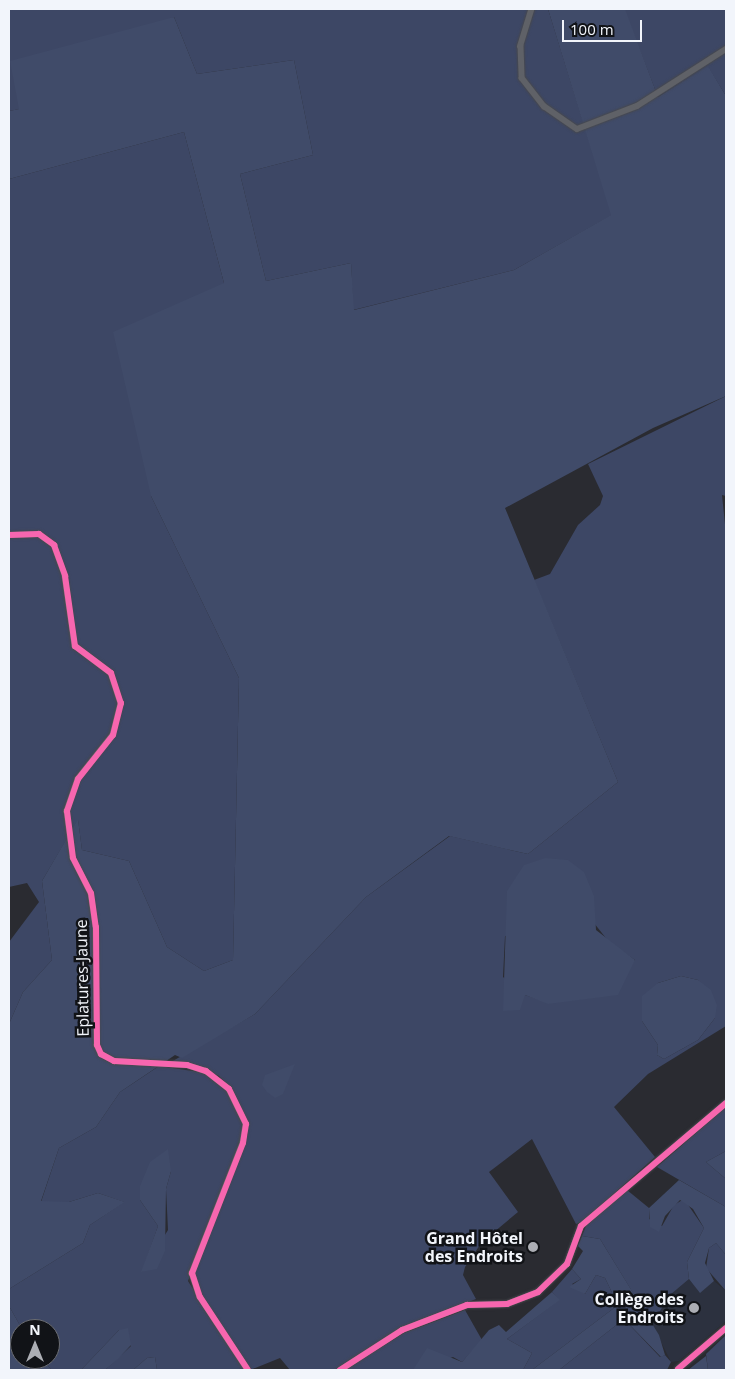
<!DOCTYPE html>
<html>
<head>
<meta charset="utf-8">
<style>
  body { margin:0 }
  #map { position:relative; width:735px; height:1379px; overflow:hidden; background:#2a2b31; font-family:"Open Sans",sans-serif }
  div>[style] { position:absolute }
  .built>* { inset:0; background:#2c313f }
  .green>* { inset:0; background:#3d4765 }
  .forest>* { inset:0; background:#404b69 }
  .roads { filter:drop-shadow(0 0 1px #47484c) drop-shadow(0 0 1px #47484c) }
  .minor>* { height:5.5px; margin:-2.75px; padding:0 2.75px; transform-origin:2.75px; border-radius:2.75px; background:#5f6167 }
  .cycleway>* { height:6px; margin:-3px; padding:0 3px; transform-origin:3px; border-radius:3px; background:#f766af }
  .dots>* { width:14px; height:14px; translate:-50% -50%; box-sizing:border-box; border:2px solid #111317; border-radius:50% }
  span { translate:-50% -50%; white-space:nowrap; text-align:center; line-height:1.15; -webkit-text-stroke:5px #111317; paint-order:stroke }
  .street-label { font-size:16px; color:#f2f5fb }
  .poi-label { font-size:16px; color:#f2f5fb; font-weight:700 }
  .right { translate:-100% -50%; text-align:right }
  .frame { position:absolute; inset:0; border:10px solid #f2f5fb; pointer-events:none }
  .north { position:absolute; left:10px; top:1319px; width:50px; height:50px; box-sizing:border-box; background:#111317; border:1px solid #6b6d72; border-radius:50%; rotate:0deg; font-size:14px; font-weight:700; line-height:20px; text-align:center; color:#f2f5fb }
  .north::after { content:''; display:block; margin:auto; width:18px; height:22px; background:#acaeb4; clip-path:polygon(50% 0,100% 100%,50% 72%,0 100%) }
  .scale { position:absolute; left:562px; top:20px; width:80px; height:22px; box-sizing:border-box; border:2px solid #f2f5fb; border-top:0; padding-left:6px; font-size:15px; line-height:18px; white-space:nowrap; color:#f2f5fb; -webkit-text-stroke:4px #111317; paint-order:stroke }
</style>
</head>
<body>
<div id="map">
  <div class="built">
    <i style="clip-path:polygon(689px 1279px,700px 1292px,714px 1281px,726px 1291px,726px 1321px,679px 1361px,671px 1362px,652px 1324px,670px 1295px)"></i>
  </div>
  <div class="green">
    <i style="clip-path:polygon(9px 9px,548px 9px,612px 215px,514px 270px,353px 310px,351px 263px,266px 281px,240px 174px,313px 155px,294px 60px,197px 74px,174px 17px,20px 109px,9px 111px)"></i>
    <i style="clip-path:polygon(624px 9px,726px 9px,726px 96px,708px 67px,658px 97px)"></i>
    <i style="clip-path:polygon(184px 132px,224px 283px,151px 496px,239px 678px,233px 960px,204px 971px,167px 947px,129px 861px,82px 850px,78px 820px,42px 881px,52px 960px,23px 992px,9px 1024px,9px 942px,39px 902px,27px 883px,9px 887px,9px 179px)"></i>
    <i style="clip-path:polygon(evenodd,726px 396px,726px 496px,722px 495px,726px 534px,726px 1026px,648px 1074px,614px 1107px,655px 1157px,582px 1222px,576px 1224px,532px 1139px,489px 1172px,518px 1212px,482px 1242px,465px 1267px,463px 1275px,476px 1299px,405px 1327px,340px 1370px,290px 1370px,280px 1358px,250px 1370px,201px 1295px,193px 1274px,248px 1134px,248px 1123px,230px 1087px,219px 1076px,194px 1064px,171px 1062px,255px 1014px,366px 897px,450px 836px,528px 854px,618px 782px,534px 580px,550px 574px,578px 525px,600px 505px,603px 496px,588px 464px,726px 396px,594px 923px,609px 942px,635px 960px,597px 997px,549px 1003px,525px 995px,503px 977px,505px 936px,594px 923px,726px 396px,681px 976px,698px 980px,715px 1018px,698px 1040px,664px 1059px,657px 1055px,658px 1045px,642px 1021px,658px 983px,681px 976px)"></i>
    <i style="clip-path:polygon(evenodd,159px 1066px,206px 1073px,228px 1090px,244px 1125px,243px 1138px,188px 1281px,244px 1370px,157px 1370px,155px 1357px,147px 1358px,133px 1370px,105px 1370px,131px 1346px,119px 1330px,81px 1370px,52px 1370px,41px 1359px,50px 1359px,50px 1329px,22px 1329px,9px 1306px,9px 1289px,83px 1243px,90px 1225px,124px 1202px,98px 1193px,69px 1202px,41px 1202px,59px 1148px,96px 1127px,120px 1092px,159px 1066px,171px 1171px,166px 1189px,168px 1230px,142px 1272px,158px 1226px,140px 1200px,171px 1171px)"></i>
    <i style="clip-path:polygon(726px 1107px,726px 1151px,706px 1162px,726px 1179px,726px 1207px,657px 1167px)"></i>
    <i style="clip-path:polygon(627px 1190px,649px 1208px,649px 1219px,662px 1226px,674px 1205px,684px 1199px,704px 1228px,687px 1262px,689px 1279px,670px 1295px,652px 1324px,600px 1239px,582px 1236px,586px 1226px)"></i>
    <i style="clip-path:polygon(716px 1243px,726px 1255px,726px 1291px,706px 1268px,709px 1248px)"></i>
    <i style="clip-path:polygon(572px 1269px,581px 1279px,572px 1284px,585px 1294px,596px 1275px,605px 1278px,618px 1305px,532px 1370px,523px 1370px,532px 1353px,507px 1339px,559px 1300px,552px 1292px)"></i>
    <i style="clip-path:polygon(465px 1310px,482px 1340px,462px 1362px,453px 1357px,413px 1370px,345px 1370px,404px 1333px)"></i>
    <i style="clip-path:polygon(624px 1319px,660px 1357px,665px 1355px,671px 1362px,667px 1370px,559px 1370px)"></i>
    <i style="clip-path:polygon(726px 1335px,726px 1370px,708px 1370px,706px 1354px)"></i>
  </div>
  <div class="forest">
    <i style="clip-path:polygon(548px 9px,625px 9px,658px 97px,708px 66px,726px 96px,726px 396px,653px 428px,505px 508px,618px 782px,528px 854px,449px 836px,366px 897px,255px 1014px,182px 1058px,175px 1055px,120px 1092px,96px 1127px,59px 1148px,41px 1201px,69px 1202px,98px 1193px,125px 1202px,90px 1225px,83px 1243px,9px 1289px,9px 1024px,23px 992px,52px 960px,42px 881px,78px 819px,82px 850px,129px 861px,167px 947px,204px 971px,233px 960px,239px 678px,151px 496px,113px 332px,224px 283px,184px 132px,9px 179px,9px 111px,19px 109px,10px 61px,174px 17px,197px 74px,294px 60px,313px 155px,240px 174px,266px 281px,351px 263px,354px 310px,514px 270px,611px 215px)"></i>
    <i style="clip-path:polygon(545px 858px,568px 860px,584px 872px,594px 896px,596px 930px,635px 960px,618px 995px,548px 1004px,525px 995px,520px 1010px,503px 1011px,507px 891px,524px 865px)"></i>
    <i style="clip-path:polygon(681px 976px,698px 980px,711px 990px,717px 1005px,715px 1018px,698px 1040px,664px 1059px,657px 1055px,658px 1045px,642px 1021px,642px 996px,658px 983px)"></i>
    <i style="clip-path:polygon(295px 1064px,283px 1094px,275px 1098px,267px 1092px,262px 1085px,265px 1075px)"></i>
    <i style="clip-path:polygon(168px 1149px,171px 1171px,166px 1189px,165px 1251px,157px 1269px,141px 1272px,158px 1226px,140px 1200px,140px 1186px,150px 1162px)"></i>
    <i style="clip-path:polygon(726px 1151px,726px 1179px,706px 1162px)"></i>
    <i style="clip-path:polygon(679px 1180px,726px 1207px,726px 1255px,716px 1243px,709px 1248px,705px 1263px,714px 1281px,700px 1293px,689px 1279px,687px 1262px,704px 1228px,693px 1209px,680px 1200px,665px 1216px,659px 1232px,650px 1227px,649px 1208px)"></i>
    <i style="clip-path:polygon(582px 1236px,600px 1239px,659px 1335px,665px 1355px,661px 1357px,624px 1319px,559px 1370px,532px 1370px,618px 1305px,605px 1278px,596px 1275px,585px 1294px,569px 1287px,581px 1279px,572px 1269px,583px 1251px,578px 1246px)"></i>
    <i style="clip-path:polygon(552px 1292px,560px 1300px,507px 1339px,532px 1353px,523px 1370px,413px 1370px,427px 1348px,462px 1362px,489px 1330px,499px 1325px,506px 1332px)"></i>
    <i style="clip-path:polygon(9px 1306px,22px 1329px,20px 1359px,41px 1359px,52px 1370px,9px 1370px)"></i>
    <i style="clip-path:polygon(128px 1328px,131px 1345px,118px 1359px,105px 1370px,81px 1370px,119px 1330px)"></i>
    <i style="clip-path:polygon(706px 1356px,708px 1370px,688px 1370px)"></i>
    <i style="clip-path:polygon(155px 1357px,157px 1370px,133px 1370px,147px 1358px)"></i>
  </div>
  <div class="roads">
    <div class="minor">
      <i style="left:532px;top:9px;width:39px;rotate:107deg"></i>
      <i style="left:521px;top:46px;width:32px;rotate:88deg"></i>
      <i style="left:522px;top:78px;width:36px;rotate:52deg"></i>
      <i style="left:544px;top:106px;width:40px;rotate:34.9deg"></i>
      <i style="left:577px;top:129px;width:64px;rotate:-21deg"></i>
      <i style="left:637px;top:106px;width:106px;rotate:-32.6deg"></i>
      <i style="left:9px;top:535px;width:30px;rotate:-2deg"></i>
      <i style="left:39px;top:534px;width:19px;rotate:36deg"></i>
      <i style="left:54px;top:545px;width:33px;rotate:70deg"></i>
      <i style="left:65px;top:576px;width:71px;rotate:81.9deg"></i>
      <i style="left:75px;top:646px;width:45px;rotate:36.9deg"></i>
      <i style="left:111px;top:673px;width:32px;rotate:72deg"></i>
      <i style="left:121px;top:703px;width:33px;rotate:104deg"></i>
      <i style="left:113px;top:735px;width:56px;rotate:128.5deg"></i>
      <i style="left:78px;top:779px;width:34px;rotate:109deg"></i>
      <i style="left:67px;top:811px;width:47px;rotate:82.7deg"></i>
      <i style="left:73px;top:858px;width:39px;rotate:63deg"></i>
      <i style="left:91px;top:893px;width:34px;rotate:82deg"></i>
      <i style="left:96px;top:927px;width:118px;rotate:89.5deg"></i>
      <i style="left:97px;top:1045px;width:10px;rotate:66deg"></i>
      <i style="left:101px;top:1054px;width:15px;rotate:28deg"></i>
      <i style="left:114px;top:1061px;width:73px;rotate:3.1deg"></i>
      <i style="left:187px;top:1065px;width:20px;rotate:18deg"></i>
      <i style="left:206px;top:1071px;width:29px;rotate:38deg"></i>
      <i style="left:229px;top:1089px;width:39px;rotate:64deg"></i>
      <i style="left:246px;top:1124px;width:19px;rotate:99deg"></i>
      <i style="left:243px;top:1143px;width:140px;rotate:111.4deg"></i>
      <i style="left:192px;top:1273px;width:25px;rotate:72deg"></i>
      <i style="left:200px;top:1297px;width:87px;rotate:56.7deg"></i>
      <i style="left:678px;top:1369px;width:63px;rotate:-40.5deg"></i>
      <i style="left:340px;top:1370px;width:74px;rotate:-32.8deg"></i>
      <i style="left:402px;top:1330px;width:70px;rotate:-21deg"></i>
      <i style="left:467px;top:1305px;width:40px;rotate:-1.4deg"></i>
      <i style="left:507px;top:1304px;width:33px;rotate:-21deg"></i>
      <i style="left:538px;top:1292px;width:40px;rotate:-44deg"></i>
      <i style="left:567px;top:1264px;width:40px;rotate:-69.8deg"></i>
      <i style="left:581px;top:1226px;width:190px;rotate:-40.3deg"></i>
    </div>
  </div>
  <div class="cycleway">
    <i style="left:9px;top:535px;width:30px;rotate:-2deg"></i>
    <i style="left:39px;top:534px;width:19px;rotate:36deg"></i>
    <i style="left:54px;top:545px;width:33px;rotate:70deg"></i>
    <i style="left:65px;top:576px;width:71px;rotate:81.9deg"></i>
    <i style="left:75px;top:646px;width:45px;rotate:36.9deg"></i>
    <i style="left:111px;top:673px;width:32px;rotate:72deg"></i>
    <i style="left:121px;top:703px;width:33px;rotate:104deg"></i>
    <i style="left:113px;top:735px;width:56px;rotate:128.5deg"></i>
    <i style="left:78px;top:779px;width:34px;rotate:109deg"></i>
    <i style="left:67px;top:811px;width:47px;rotate:82.7deg"></i>
    <i style="left:73px;top:858px;width:39px;rotate:63deg"></i>
    <i style="left:91px;top:893px;width:34px;rotate:82deg"></i>
    <i style="left:96px;top:927px;width:118px;rotate:89.5deg"></i>
    <i style="left:97px;top:1045px;width:10px;rotate:66deg"></i>
    <i style="left:101px;top:1054px;width:15px;rotate:28deg"></i>
    <i style="left:114px;top:1061px;width:73px;rotate:3.1deg"></i>
    <i style="left:187px;top:1065px;width:20px;rotate:18deg"></i>
    <i style="left:206px;top:1071px;width:29px;rotate:38deg"></i>
    <i style="left:229px;top:1089px;width:39px;rotate:64deg"></i>
    <i style="left:246px;top:1124px;width:19px;rotate:99deg"></i>
    <i style="left:243px;top:1143px;width:140px;rotate:111.4deg"></i>
    <i style="left:192px;top:1273px;width:25px;rotate:72deg"></i>
    <i style="left:200px;top:1297px;width:87px;rotate:56.7deg"></i>
    <i style="left:678px;top:1369px;width:63px;rotate:-40.5deg"></i>
    <i style="left:340px;top:1370px;width:74px;rotate:-32.8deg"></i>
    <i style="left:402px;top:1330px;width:70px;rotate:-21deg"></i>
    <i style="left:467px;top:1305px;width:40px;rotate:-1.4deg"></i>
    <i style="left:507px;top:1304px;width:33px;rotate:-21deg"></i>
    <i style="left:538px;top:1292px;width:40px;rotate:-44deg"></i>
    <i style="left:567px;top:1264px;width:40px;rotate:-69.8deg"></i>
    <i style="left:581px;top:1226px;width:190px;rotate:-40.3deg"></i>
  </div>
  <div class="dots">
    <i style="left:533px;top:1247px;background:#acaeb4"></i>
    <i style="left:694px;top:1308px;background:#acaeb4"></i>
  </div>
  <div class="street-label">
    <span style="left:82px;top:978px;rotate:-91deg">Eplatures-Jaune</span>
  </div>
  <div class="poi-label">
    <span class="right" style="left:523px;top:1247px">Grand Hôtel<br>des Endroits</span>
    <span class="right" style="left:684px;top:1308px">Collège des<br>Endroits</span>
  </div>
  <div class="frame"></div>
  <div class="north">N</div>
  <div class="scale">100 m</div>
</div>
</body>
</html>
